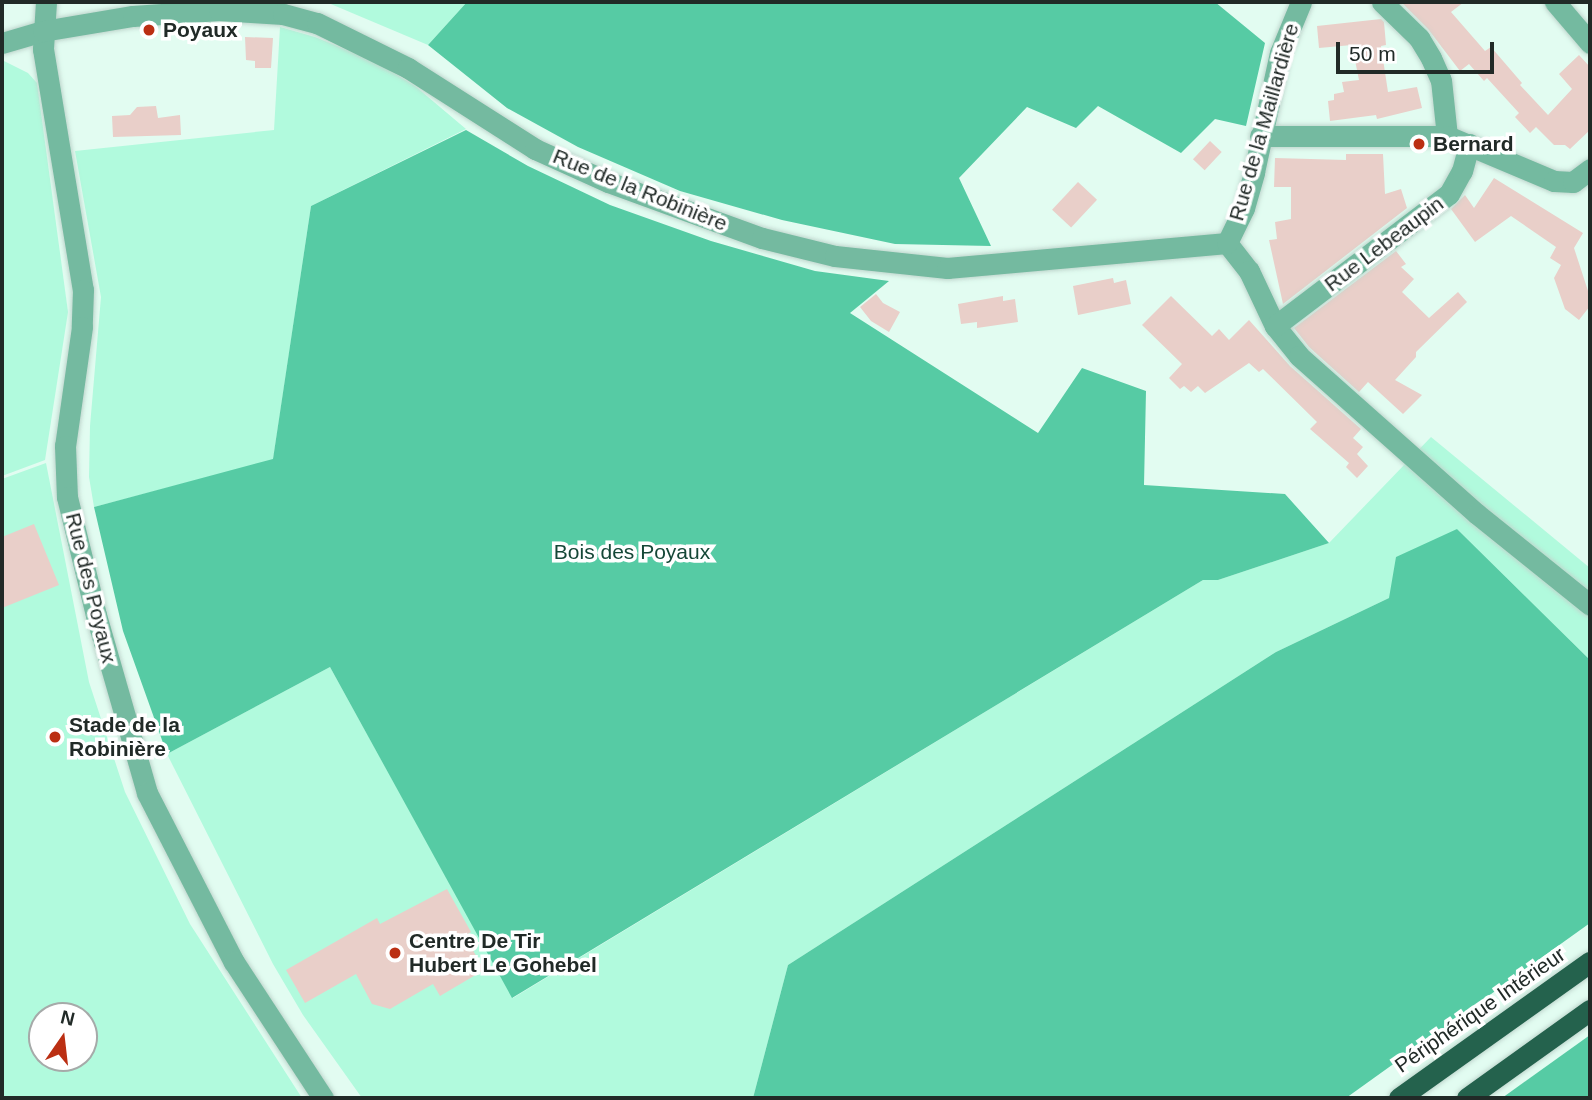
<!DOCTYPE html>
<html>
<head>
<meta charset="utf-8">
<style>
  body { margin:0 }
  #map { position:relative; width:1592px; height:1100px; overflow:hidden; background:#e2fcf1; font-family:Helvetica,sans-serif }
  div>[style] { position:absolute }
  .green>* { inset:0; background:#b1fadd }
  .forest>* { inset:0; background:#56cba4 }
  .building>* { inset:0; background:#e9cfc9; transform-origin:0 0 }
  .roads { filter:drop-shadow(0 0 2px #bfd6cd) drop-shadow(0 0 2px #bfd6cd) }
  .minor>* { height:21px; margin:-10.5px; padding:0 10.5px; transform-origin:10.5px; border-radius:10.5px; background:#74baa0 }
  .highway>* { height:21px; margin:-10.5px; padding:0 10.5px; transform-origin:10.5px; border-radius:10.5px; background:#24624d }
  .dots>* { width:19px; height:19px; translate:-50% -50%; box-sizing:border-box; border:4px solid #fff; border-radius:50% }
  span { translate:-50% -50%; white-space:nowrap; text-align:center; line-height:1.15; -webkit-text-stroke:7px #fff; paint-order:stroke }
  .poi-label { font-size:21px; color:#212a27; font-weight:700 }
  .left { translate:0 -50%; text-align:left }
  .street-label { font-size:21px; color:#212a27 }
  .park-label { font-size:21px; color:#154737 }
  .frame { position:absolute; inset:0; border:4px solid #212a27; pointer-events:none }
  .north { position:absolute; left:28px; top:1002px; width:70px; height:70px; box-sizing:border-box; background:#fff; border:2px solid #a6aaa9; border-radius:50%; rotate:14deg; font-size:19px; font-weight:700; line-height:28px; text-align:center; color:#212a27 }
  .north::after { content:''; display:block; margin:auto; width:24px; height:32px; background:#bb2f13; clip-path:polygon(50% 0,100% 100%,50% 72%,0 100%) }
  .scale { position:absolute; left:1336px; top:42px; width:158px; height:32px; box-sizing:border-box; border:4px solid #212a27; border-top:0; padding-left:9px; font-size:21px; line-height:24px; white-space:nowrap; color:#212a27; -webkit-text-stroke:5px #fff; paint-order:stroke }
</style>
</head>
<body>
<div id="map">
  <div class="green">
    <i style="clip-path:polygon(326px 2px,467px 2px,428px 45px)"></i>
    <i style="clip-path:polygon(280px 27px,315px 37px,376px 62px,415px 86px,466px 129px,311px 206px,273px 460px,94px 507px,89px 477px,90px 426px,101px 297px,75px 151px,274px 130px)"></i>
    <i style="clip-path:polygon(2px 60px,28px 73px,37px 83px,68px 312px,45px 460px,2px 476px)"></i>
    <i style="clip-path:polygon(1431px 437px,1590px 568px,1590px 660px,1457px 529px,1389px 598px,1276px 652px,788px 965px,753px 1098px,362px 1098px,303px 1015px,273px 964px,167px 754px,330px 667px,513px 998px,1203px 580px,1218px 580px,1329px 543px)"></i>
    <i style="clip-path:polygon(evenodd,46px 463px,89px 682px,125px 792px,190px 924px,302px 1098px,2px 1098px,2px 479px,46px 463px,42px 1016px,84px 1016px,84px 1058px,42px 1058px,42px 1016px)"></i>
  </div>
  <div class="forest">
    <i style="clip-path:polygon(467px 2px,1215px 2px,1265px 43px,1246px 126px,1215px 119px,1181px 153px,1098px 106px,1076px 128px,1027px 107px,959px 178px,991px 246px,895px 244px,782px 220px,680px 191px,578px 147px,507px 108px,428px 45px)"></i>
    <i style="clip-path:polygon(466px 130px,528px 166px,610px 205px,711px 241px,815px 271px,889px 281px,850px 313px,1038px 433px,1082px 368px,1146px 391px,1144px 485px,1285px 494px,1329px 543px,1218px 580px,1203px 580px,512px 998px,330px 667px,167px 754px,123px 631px,94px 507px,273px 459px,311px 206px)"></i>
    <i style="clip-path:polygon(1457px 529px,1590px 660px,1590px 923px,1346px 1098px,753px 1098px,788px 965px,1276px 652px,1389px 598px,1396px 557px)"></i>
    <i style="clip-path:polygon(1590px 1035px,1590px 1098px,1502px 1098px)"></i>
  </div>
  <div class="building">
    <i style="clip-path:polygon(1401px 2px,1464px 2px,1451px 12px,1485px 51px,1491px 47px,1522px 83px,1520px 85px,1548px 115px,1572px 89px,1559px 74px,1579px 55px,1590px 67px,1590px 130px,1570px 149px,1565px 145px,1554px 145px,1536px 127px,1530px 133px,1515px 117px,1519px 113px,1487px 78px,1484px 81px,1469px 64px,1460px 71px,1428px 29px)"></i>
    <i style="clip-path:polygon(1381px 19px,1384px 22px,1386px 45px,1381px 46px,1388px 92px,1417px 87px,1422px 108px,1377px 119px,1376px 115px,1330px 121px,1328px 101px,1334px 100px,1334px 94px,1344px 92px,1342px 82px,1359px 80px,1352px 45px,1319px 48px,1317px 26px)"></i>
    <i style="clip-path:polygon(245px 37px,273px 38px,271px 68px,255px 68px,255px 61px,246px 60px)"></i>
    <i style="clip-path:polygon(156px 106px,158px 118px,180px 115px,181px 135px,113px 137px,112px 116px,130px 115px,137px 107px)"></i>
    <i style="left:1210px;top:141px;width:16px;height:25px;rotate:43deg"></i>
    <i style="clip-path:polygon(1346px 154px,1383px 154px,1385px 194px,1401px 189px,1407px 208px,1283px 304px,1269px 240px,1277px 239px,1275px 222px,1291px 219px,1291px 187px,1274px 187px,1275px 158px,1346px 160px)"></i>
    <i style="clip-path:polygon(1494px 178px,1583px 233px,1574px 248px,1590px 297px,1590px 306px,1579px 320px,1565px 309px,1554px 278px,1561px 265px,1550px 258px,1556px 247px,1511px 216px,1475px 242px,1451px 209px,1465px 195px,1474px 208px)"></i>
    <i style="left:1078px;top:182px;width:26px;height:38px;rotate:43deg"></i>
    <i style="clip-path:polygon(1396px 251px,1406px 264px,1401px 267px,1414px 279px,1402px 292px,1429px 318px,1458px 292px,1467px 302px,1416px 352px,1416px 357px,1395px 380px,1422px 395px,1403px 414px,1368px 382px,1359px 392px,1309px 347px,1294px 328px)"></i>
    <i style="clip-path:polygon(1113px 278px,1114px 283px,1126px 280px,1131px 304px,1078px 315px,1073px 286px)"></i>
    <i style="clip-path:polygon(876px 294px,883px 303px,900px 312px,889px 332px,871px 321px,860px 307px)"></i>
    <i style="clip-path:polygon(1003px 296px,1003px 301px,1015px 299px,1018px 322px,977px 328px,977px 322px,961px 324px,958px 304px)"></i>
    <i style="clip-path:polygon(1171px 296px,1212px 336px,1219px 329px,1229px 340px,1249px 320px,1290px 366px,1361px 429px,1353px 438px,1363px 447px,1357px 454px,1368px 466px,1357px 478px,1346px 467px,1349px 463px,1310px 429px,1317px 422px,1263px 369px,1259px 372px,1249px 363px,1205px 393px,1198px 386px,1191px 392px,1184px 386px,1180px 389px,1169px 378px,1182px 364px,1142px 325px)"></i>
    <i style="clip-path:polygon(34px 524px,59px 585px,2px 608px,2px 537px)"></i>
    <i style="clip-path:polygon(447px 889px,471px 932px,465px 936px,484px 970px,440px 996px,433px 984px,390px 1009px,372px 1004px,356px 974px,305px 1003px,286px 970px,377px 918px,380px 924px)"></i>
  </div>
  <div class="roads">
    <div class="minor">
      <i style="left:46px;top:2px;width:47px;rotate:93.7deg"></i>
      <i style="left:43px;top:49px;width:244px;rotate:80.6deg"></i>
      <i style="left:83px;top:290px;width:37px;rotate:92deg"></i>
      <i style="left:82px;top:327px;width:120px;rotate:98.1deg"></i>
      <i style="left:65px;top:446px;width:51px;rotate:87.8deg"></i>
      <i style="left:67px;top:497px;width:122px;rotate:76.2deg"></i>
      <i style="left:96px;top:615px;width:185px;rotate:74deg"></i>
      <i style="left:147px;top:793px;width:190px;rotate:62.8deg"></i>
      <i style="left:234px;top:962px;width:163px;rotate:56.8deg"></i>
      <i style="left:1382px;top:2px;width:52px;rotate:44.2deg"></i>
      <i style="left:1419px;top:38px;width:23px;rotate:59deg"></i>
      <i style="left:1431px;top:58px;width:24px;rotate:66deg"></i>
      <i style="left:1441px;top:80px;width:56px;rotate:83.9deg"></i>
      <i style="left:1555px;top:2px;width:54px;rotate:49.5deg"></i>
      <i style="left:2px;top:43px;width:43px;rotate:-16.3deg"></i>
      <i style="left:43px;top:31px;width:91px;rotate:-9.5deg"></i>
      <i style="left:133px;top:16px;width:86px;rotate:-4deg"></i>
      <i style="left:219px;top:10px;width:64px;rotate:3.6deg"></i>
      <i style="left:283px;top:14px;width:35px;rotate:15deg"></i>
      <i style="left:317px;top:23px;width:102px;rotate:26.3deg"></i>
      <i style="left:408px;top:68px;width:151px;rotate:32.5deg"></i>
      <i style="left:535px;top:149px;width:80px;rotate:24.3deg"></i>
      <i style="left:608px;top:182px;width:164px;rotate:20deg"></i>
      <i style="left:762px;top:238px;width:75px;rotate:13.9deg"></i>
      <i style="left:835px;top:256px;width:113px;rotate:6.1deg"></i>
      <i style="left:947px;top:268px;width:281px;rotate:-5.1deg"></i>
      <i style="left:1260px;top:136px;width:187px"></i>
      <i style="left:1447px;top:136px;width:116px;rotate:22.8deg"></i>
      <i style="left:1554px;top:181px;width:19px;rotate:3deg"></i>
      <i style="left:1573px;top:182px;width:21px;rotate:-37deg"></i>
      <i style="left:1227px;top:243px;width:36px;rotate:52deg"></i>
      <i style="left:1249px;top:271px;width:61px;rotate:64.7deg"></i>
      <i style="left:1275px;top:326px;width:38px;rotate:51deg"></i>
      <i style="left:1299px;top:356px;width:238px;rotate:41.6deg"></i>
      <i style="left:1477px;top:514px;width:145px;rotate:38.8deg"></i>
      <i style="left:1227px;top:243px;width:39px;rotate:-64deg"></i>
      <i style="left:1244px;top:208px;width:37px;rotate:-74deg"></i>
      <i style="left:1254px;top:172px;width:122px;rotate:-77.7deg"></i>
      <i style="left:1280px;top:53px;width:55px;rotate:-67.6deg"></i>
      <i style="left:1275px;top:326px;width:218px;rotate:-37.2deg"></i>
      <i style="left:1449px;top:194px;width:26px;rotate:-61deg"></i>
      <i style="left:1462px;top:171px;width:28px;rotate:-75deg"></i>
    </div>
    <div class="highway">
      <i style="left:1399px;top:1098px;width:234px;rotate:-35.5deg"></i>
      <i style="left:1467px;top:1098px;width:151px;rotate:-35.6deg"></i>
    </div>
  </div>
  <div class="dots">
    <i style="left:149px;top:30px;background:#bb2f13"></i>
    <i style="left:1419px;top:144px;background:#bb2f13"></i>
    <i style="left:55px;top:737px;background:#bb2f13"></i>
    <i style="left:395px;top:953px;background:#bb2f13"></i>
  </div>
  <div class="poi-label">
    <span class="left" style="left:163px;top:30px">Poyaux</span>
    <span class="left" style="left:1433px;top:144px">Bernard</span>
    <span class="left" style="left:69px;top:737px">Stade de la<br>Robinière</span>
    <span class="left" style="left:409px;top:953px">Centre De Tir<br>Hubert Le Gohebel</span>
  </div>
  <div class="street-label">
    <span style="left:1264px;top:122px;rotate:-74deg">Rue de la Maillardière</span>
    <span style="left:640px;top:190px;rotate:22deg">Rue de la Robinière</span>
    <span style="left:1384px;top:244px;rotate:-37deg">Rue Lebeaupin</span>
    <span style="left:91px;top:588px;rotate:76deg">Rue des Poyaux</span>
    <span style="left:1480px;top:1010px;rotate:-35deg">Périphérique Intérieur</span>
  </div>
  <div class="park-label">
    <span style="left:632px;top:552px">Bois des Poyaux</span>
  </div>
  <div class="frame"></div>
  <div class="north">N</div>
  <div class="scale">50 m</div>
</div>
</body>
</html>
